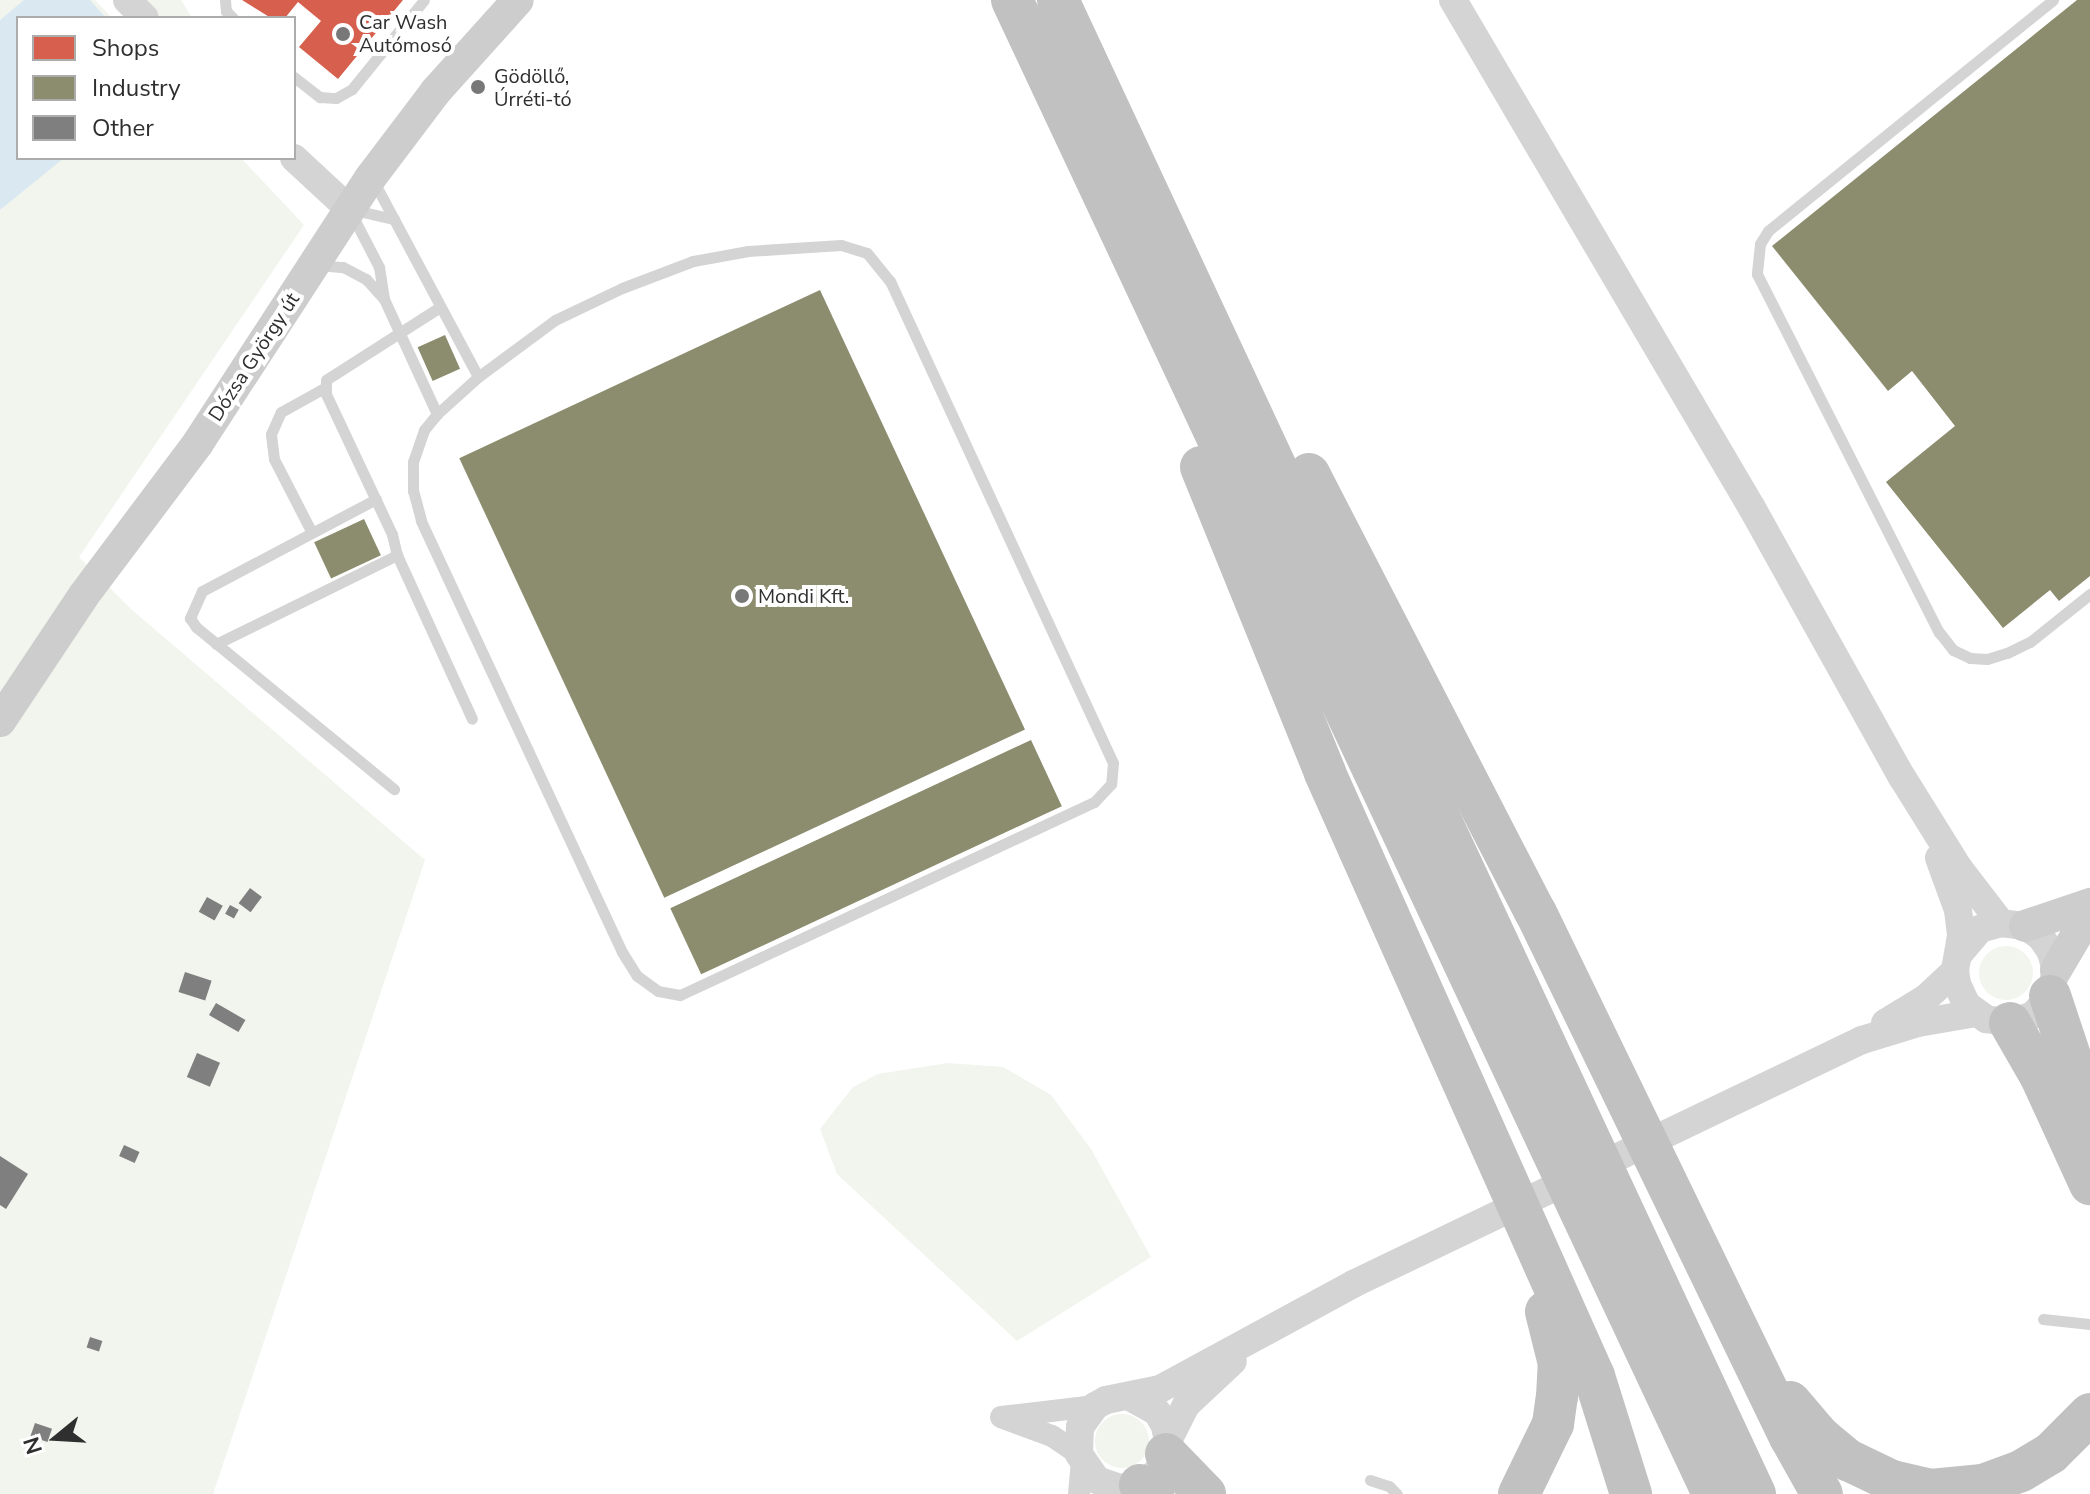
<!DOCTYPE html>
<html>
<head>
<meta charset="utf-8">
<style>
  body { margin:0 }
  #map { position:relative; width:2090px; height:1494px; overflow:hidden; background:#fff; font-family:"Nunito Sans",sans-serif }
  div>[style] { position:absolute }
  .green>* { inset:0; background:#f1f5ed }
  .round { border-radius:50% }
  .water>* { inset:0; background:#dae9f1 }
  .shops>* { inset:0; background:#d6604d }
  .industry>* { inset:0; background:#8c8c6e; transform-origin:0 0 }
  .building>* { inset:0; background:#7f7f7f; transform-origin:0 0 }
  .service>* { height:11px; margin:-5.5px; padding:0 5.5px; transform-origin:5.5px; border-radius:5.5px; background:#d4d4d4 }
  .minor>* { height:22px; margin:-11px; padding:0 11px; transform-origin:11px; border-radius:11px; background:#d4d4d4 }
  .tertiary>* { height:28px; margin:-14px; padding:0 14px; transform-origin:14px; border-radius:14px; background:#d4d4d4 }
  .secondary>* { height:32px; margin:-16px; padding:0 16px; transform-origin:16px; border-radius:16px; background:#cdcdcd }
  .motorway>* { height:42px; margin:-21px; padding:0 21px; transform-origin:21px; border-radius:21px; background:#c1c1c1 }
  .dots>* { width:22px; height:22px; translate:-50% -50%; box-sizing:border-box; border:4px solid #fff; border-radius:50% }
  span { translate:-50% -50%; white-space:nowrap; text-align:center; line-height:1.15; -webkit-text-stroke:8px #fff; paint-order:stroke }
  .poi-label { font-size:20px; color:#2f2f2f }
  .left { translate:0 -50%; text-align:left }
  .street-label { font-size:20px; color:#2f2f2f }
  .legend { position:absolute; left:16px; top:16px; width:280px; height:144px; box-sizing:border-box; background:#fff; border:2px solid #acacac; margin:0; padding:10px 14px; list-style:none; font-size:24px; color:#2f2f2f }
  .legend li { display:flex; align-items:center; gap:16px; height:40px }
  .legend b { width:40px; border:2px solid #acacac }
  .north { position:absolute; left:16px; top:1398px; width:80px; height:80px; -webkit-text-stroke:6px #fff; paint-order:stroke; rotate:252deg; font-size:22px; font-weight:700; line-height:32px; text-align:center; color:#2f2f2f }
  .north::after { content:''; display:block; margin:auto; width:28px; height:36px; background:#2f2f2f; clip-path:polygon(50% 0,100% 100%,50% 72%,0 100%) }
</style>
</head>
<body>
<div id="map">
  <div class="green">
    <i style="clip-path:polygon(0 0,95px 0,112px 18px,18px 18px,18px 158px,241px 158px,304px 225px,79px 557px,132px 610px,425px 860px,213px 1494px,0 1494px)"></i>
    <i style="clip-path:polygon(143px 0,181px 0,192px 18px,161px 18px)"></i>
    <i class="round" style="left:1979px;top:946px;width:54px;height:54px"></i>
    <i style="clip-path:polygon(948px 1063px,1003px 1067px,1051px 1095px,1091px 1149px,1151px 1257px,1017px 1341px,837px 1174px,820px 1129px,853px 1087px,878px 1074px)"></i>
    <i class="round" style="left:1095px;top:1414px;width:54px;height:54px"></i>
  </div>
  <div class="water">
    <i style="clip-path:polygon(24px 0,90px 0,106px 18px,18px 18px,18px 158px,64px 158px,0 210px,0 20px)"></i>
  </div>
  <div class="shops">
    <i style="clip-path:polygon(242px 0,403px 0,338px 79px,299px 47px,321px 21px,298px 2px,285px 18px,271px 18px)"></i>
  </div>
  <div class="industry">
    <i style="clip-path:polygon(2077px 0,2090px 0,2090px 576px,2059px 601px,2050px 590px,2003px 628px,1886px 482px,1955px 426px,1912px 371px,1888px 391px,1772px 246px)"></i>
    <i style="left:820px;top:290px;width:485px;height:398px;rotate:65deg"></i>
    <i style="left:445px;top:335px;width:37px;height:30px;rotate:66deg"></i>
    <i style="left:364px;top:519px;width:40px;height:55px;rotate:65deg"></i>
    <i style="left:1031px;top:740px;width:73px;height:398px;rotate:65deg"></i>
  </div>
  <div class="building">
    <i style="left:250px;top:888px;width:15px;height:19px;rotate:37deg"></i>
    <i style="left:207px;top:897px;width:18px;height:17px;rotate:29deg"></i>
    <i style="left:230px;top:905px;width:10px;height:10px;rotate:29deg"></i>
    <i style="left:185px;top:972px;width:28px;height:21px;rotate:18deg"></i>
    <i style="left:216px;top:1003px;width:34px;height:14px;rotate:30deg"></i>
    <i style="left:197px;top:1053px;width:25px;height:26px;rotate:23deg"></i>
    <i style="left:124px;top:1145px;width:17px;height:12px;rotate:24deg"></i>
    <i style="clip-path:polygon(0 1156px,28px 1174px,6px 1209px,0 1205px)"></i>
    <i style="left:90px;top:1337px;width:13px;height:11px;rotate:18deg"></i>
    <i style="left:35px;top:1423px;width:18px;height:14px;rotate:19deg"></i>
  </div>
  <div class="service">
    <i style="left:225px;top:0;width:11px;rotate:85deg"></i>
    <i style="left:226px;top:11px;width:10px;rotate:45deg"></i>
    <i style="left:2053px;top:0;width:367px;rotate:141deg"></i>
    <i style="left:1768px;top:231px;width:15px;rotate:122deg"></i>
    <i style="left:1760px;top:244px;width:30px;rotate:96deg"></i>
    <i style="left:1757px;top:274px;width:402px;rotate:63.1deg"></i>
    <i style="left:1939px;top:632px;width:23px;rotate:52deg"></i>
    <i style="left:1953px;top:650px;width:19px;rotate:25deg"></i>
    <i style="left:1970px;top:658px;width:17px;rotate:3deg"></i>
    <i style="left:1987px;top:659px;width:21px;rotate:-17deg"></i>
    <i style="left:2007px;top:653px;width:25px;rotate:-26deg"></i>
    <i style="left:2030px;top:642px;width:77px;rotate:-38.7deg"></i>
    <i style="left:294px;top:77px;width:33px;rotate:38deg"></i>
    <i style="left:320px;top:97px;width:16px;rotate:4deg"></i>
    <i style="left:336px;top:98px;width:18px;rotate:-29deg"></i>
    <i style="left:352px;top:89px;width:114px;rotate:-51deg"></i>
    <i style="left:373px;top:180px;width:223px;rotate:61.9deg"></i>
    <i style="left:354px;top:210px;width:41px;rotate:12.7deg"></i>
    <i style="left:351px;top:213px;width:61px;rotate:62.6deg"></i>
    <i style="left:379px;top:267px;width:32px;rotate:81deg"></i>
    <i style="left:841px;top:245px;width:27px;rotate:17deg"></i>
    <i style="left:867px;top:253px;width:36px;rotate:51deg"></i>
    <i style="left:890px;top:281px;width:531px;rotate:65.17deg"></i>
    <i style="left:1113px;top:763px;width:21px;rotate:95deg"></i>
    <i style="left:1111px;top:784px;width:25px;rotate:133deg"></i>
    <i style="left:1094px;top:802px;width:457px;rotate:155deg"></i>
    <i style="left:680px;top:995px;width:22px;rotate:-170deg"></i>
    <i style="left:658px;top:991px;width:26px;rotate:-144deg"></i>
    <i style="left:637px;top:976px;width:28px;rotate:-122deg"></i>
    <i style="left:622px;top:952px;width:476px;rotate:-115deg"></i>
    <i style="left:421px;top:520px;width:30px;rotate:-105deg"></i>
    <i style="left:413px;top:491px;width:29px;rotate:-90deg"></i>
    <i style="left:413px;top:462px;width:34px;rotate:-71deg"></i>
    <i style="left:424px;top:430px;width:21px;rotate:-51deg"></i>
    <i style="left:437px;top:414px;width:55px;rotate:-42.1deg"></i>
    <i style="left:478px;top:377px;width:96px;rotate:-36.5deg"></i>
    <i style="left:555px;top:320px;width:74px;rotate:-25.5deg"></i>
    <i style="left:622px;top:288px;width:76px;rotate:-20.8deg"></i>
    <i style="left:693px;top:261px;width:56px;rotate:-10.3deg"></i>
    <i style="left:748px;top:251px;width:93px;rotate:-3.7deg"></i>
    <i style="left:318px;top:265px;width:25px;rotate:5deg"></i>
    <i style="left:343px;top:267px;width:26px;rotate:28deg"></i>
    <i style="left:366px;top:279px;width:27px;rotate:48deg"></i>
    <i style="left:384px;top:299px;width:127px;rotate:65.3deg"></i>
    <i style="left:440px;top:307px;width:135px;rotate:147.4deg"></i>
    <i style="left:326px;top:380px;width:14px;rotate:90deg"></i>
    <i style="left:326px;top:394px;width:155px;rotate:64.8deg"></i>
    <i style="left:392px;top:534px;width:22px;rotate:77deg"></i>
    <i style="left:397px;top:555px;width:180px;rotate:65.4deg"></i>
    <i style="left:376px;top:499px;width:197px;rotate:152.1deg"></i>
    <i style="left:202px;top:591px;width:30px;rotate:114deg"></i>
    <i style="left:190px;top:618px;width:11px;rotate:56deg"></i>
    <i style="left:196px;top:627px;width:256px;rotate:39.3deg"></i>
    <i style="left:311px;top:531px;width:81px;rotate:-117.2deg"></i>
    <i style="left:274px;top:459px;width:25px;rotate:-97deg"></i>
    <i style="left:271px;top:434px;width:24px;rotate:-66deg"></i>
    <i style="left:281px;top:412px;width:51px;rotate:-29.1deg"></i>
    <i style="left:216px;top:644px;width:202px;rotate:-26.2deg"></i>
    <i style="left:2043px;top:1319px;width:47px;rotate:6.1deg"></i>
    <i style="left:1370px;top:1480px;width:20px;rotate:18deg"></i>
    <i style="left:1389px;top:1486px;width:11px;rotate:45deg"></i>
  </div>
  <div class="minor">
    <i style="left:1001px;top:1417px;width:95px;rotate:-6.7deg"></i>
    <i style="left:1003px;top:1418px;width:52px;rotate:20.2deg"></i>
    <i style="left:1052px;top:1436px;width:32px;rotate:34deg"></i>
    <i style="left:1079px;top:1494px;width:32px;rotate:-85deg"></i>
  </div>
  <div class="tertiary">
    <i style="left:127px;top:0;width:25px;rotate:45deg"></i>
    <i style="left:1453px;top:0;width:589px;rotate:59.52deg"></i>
    <i style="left:1752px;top:508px;width:308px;rotate:60.9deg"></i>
    <i style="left:1902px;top:777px;width:106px;rotate:58.1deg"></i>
    <i style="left:1958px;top:867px;width:71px;rotate:52.5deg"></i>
    <i style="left:294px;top:158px;width:75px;rotate:42.8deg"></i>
    <i style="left:1939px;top:858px;width:55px;rotate:69.9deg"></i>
    <i style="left:1958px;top:910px;width:26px;rotate:83deg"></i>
    <i style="left:1961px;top:936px;width:36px;rotate:100deg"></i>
    <i style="left:1955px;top:971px;width:13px;rotate:81deg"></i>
    <i style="left:1957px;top:984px;width:23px;rotate:65deg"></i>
    <i style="left:1967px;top:1005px;width:24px;rotate:36deg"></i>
    <i style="left:1986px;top:1019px;width:24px;rotate:9deg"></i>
    <i style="left:2010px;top:1023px;width:24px;rotate:-19deg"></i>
    <i style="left:2033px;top:1015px;width:25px;rotate:-48deg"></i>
    <i style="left:2050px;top:996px;width:27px;rotate:-77deg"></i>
    <i style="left:2056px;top:970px;width:19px;rotate:-106deg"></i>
    <i style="left:2051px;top:952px;width:18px;rotate:-124deg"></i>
    <i style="left:2041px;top:937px;width:19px;rotate:-145deg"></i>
    <i style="left:2025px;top:926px;width:24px;rotate:-173deg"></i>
    <i style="left:2001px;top:923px;width:22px;rotate:164deg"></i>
    <i style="left:1980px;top:929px;width:33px;rotate:130deg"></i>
    <i style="left:1885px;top:1023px;width:48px;rotate:-31.4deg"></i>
    <i style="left:1926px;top:998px;width:40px;rotate:-43deg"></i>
    <i style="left:1130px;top:1397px;width:31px;rotate:29deg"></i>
    <i style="left:1157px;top:1412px;width:16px;rotate:60deg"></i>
    <i style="left:1165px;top:1426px;width:15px;rotate:79deg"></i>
    <i style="left:1168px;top:1441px;width:27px;rotate:105deg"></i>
    <i style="left:1161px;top:1467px;width:13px;rotate:132deg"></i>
    <i style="left:1152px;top:1477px;width:14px;rotate:146deg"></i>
    <i style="left:1140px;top:1485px;width:20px;rotate:171deg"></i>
    <i style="left:1120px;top:1488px;width:24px;rotate:-161deg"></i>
    <i style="left:1097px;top:1480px;width:32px;rotate:-125deg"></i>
    <i style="left:1079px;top:1454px;width:27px;rotate:-88deg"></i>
    <i style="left:1080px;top:1427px;width:26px;rotate:-54deg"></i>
    <i style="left:1095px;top:1406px;width:13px;rotate:-29deg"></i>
    <i style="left:1106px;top:1400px;width:55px;rotate:-11.5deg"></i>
    <i style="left:1160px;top:1389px;width:220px;rotate:-28.5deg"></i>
    <i style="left:1353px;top:1284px;width:564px;rotate:-25.61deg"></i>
    <i style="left:1862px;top:1040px;width:59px;rotate:-16.9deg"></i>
    <i style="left:1918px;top:1023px;width:59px;rotate:-9.8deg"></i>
    <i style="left:1168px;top:1441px;width:40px;rotate:-63.4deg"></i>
    <i style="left:1186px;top:1405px;width:64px;rotate:-43.1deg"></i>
  </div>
  <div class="secondary">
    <i style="left:0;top:721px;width:151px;rotate:-56.3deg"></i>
    <i style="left:84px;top:595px;width:190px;rotate:-53.1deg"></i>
    <i style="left:198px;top:443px;width:317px;rotate:-57deg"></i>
    <i style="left:371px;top:177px;width:108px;rotate:-52.9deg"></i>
    <i style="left:436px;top:91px;width:122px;rotate:-48deg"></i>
    <i style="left:2025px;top:926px;width:69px;rotate:-18.7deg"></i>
    <i style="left:2056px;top:970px;width:67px;rotate:-59.6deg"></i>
  </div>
  <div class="motorway">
    <i style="left:1012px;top:0;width:1650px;rotate:64.86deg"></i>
    <i style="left:1058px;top:0;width:1649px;rotate:64.99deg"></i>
    <i style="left:1201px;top:467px;width:330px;rotate:67.9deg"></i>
    <i style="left:1325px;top:773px;width:660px;rotate:65.96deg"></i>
    <i style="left:1594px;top:1376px;width:124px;rotate:72.6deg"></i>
    <i style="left:1309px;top:474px;width:494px;rotate:62.7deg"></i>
    <i style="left:1536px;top:913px;width:582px;rotate:64.14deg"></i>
    <i style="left:1790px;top:1437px;width:65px;rotate:60.7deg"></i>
    <i style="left:2050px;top:996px;width:126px;rotate:71.6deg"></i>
    <i style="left:2010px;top:1023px;width:62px;rotate:60.1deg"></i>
    <i style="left:2041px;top:1077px;width:118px;rotate:65.4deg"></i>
    <i style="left:1790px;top:1402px;width:45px;rotate:49.5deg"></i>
    <i style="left:1819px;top:1436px;width:38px;rotate:40deg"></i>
    <i style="left:1848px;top:1460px;width:49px;rotate:25.5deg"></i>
    <i style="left:1892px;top:1481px;width:40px;rotate:13deg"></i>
    <i style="left:1931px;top:1490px;width:52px;rotate:-5.5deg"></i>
    <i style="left:1983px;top:1485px;width:40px;rotate:-20.2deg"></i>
    <i style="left:2021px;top:1471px;width:35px;rotate:-31deg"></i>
    <i style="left:2051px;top:1453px;width:55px;rotate:-45deg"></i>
    <i style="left:1166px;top:1454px;width:56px;rotate:45.7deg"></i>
    <i style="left:1140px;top:1485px;width:16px;rotate:35deg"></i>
    <i style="left:1519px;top:1494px;width:78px;rotate:-64.1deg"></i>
    <i style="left:1553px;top:1424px;width:27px;rotate:-82deg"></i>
    <i style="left:1557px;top:1397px;width:33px;rotate:-87deg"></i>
    <i style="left:1559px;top:1364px;width:54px;rotate:-104deg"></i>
  </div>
  <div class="dots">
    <i style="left:343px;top:34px;background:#787878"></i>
    <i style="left:478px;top:87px;background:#787878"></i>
    <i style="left:742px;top:596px;background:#787878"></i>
  </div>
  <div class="poi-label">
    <span class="left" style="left:359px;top:34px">Car Wash<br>Autómosó</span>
    <span class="left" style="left:494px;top:88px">Gödöllő,<br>Úrréti-tó</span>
    <span class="left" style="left:758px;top:596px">Mondi Kft.</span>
  </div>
  <div class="street-label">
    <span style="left:254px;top:357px;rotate:-57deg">Dózsa György út</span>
  </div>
  <ul class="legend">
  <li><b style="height:22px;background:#d6604d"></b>Shops</li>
  <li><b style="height:22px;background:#8c8c6e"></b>Industry</li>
  <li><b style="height:22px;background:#7f7f7f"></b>Other</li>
  </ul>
  <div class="north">N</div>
</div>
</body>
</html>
